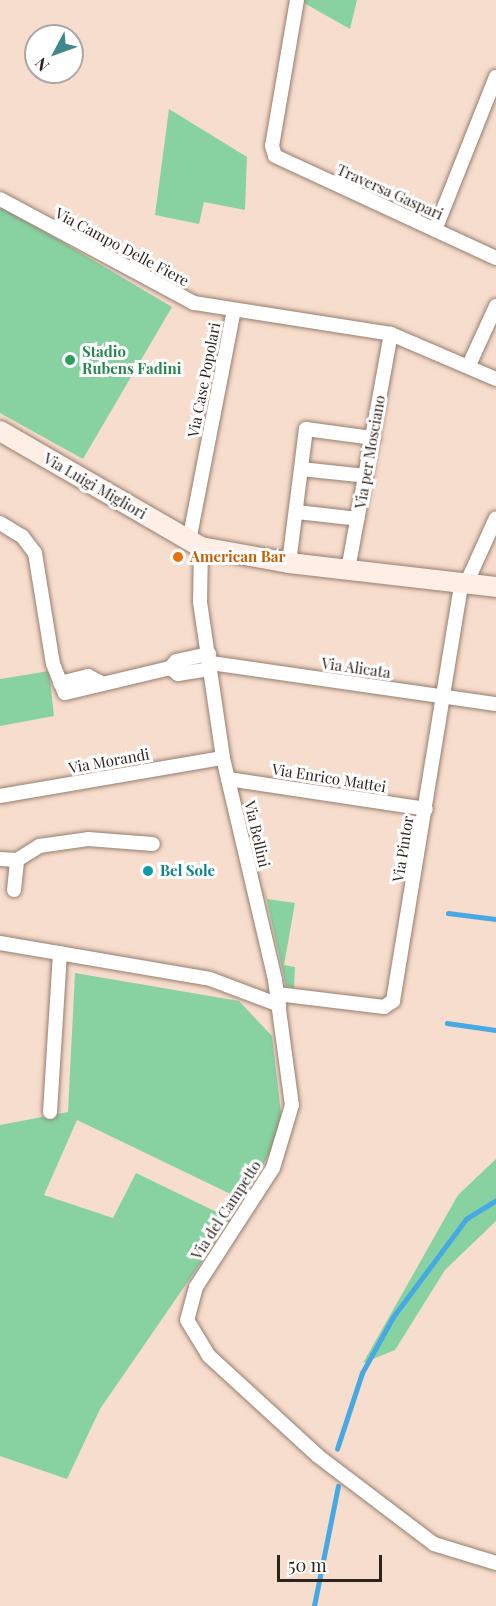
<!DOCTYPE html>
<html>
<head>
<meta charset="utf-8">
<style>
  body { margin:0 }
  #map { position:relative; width:496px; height:1606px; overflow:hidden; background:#f7ddcd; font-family:"Playfair Display",serif }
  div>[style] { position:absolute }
  .green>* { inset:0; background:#88d2a2 }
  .stream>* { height:4.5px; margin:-2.25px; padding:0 2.25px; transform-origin:2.25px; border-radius:2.25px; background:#46a9e4 }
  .roads { filter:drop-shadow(0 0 2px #957e6f) drop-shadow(0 0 2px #957e6f) }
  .minor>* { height:14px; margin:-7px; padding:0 7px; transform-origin:7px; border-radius:7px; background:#fff }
  .secondary>* { height:20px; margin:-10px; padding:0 10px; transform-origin:10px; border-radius:10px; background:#feeee6 }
  .dots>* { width:16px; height:16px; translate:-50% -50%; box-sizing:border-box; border:3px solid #fff; border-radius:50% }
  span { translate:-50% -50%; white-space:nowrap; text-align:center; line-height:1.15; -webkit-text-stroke:6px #fff; paint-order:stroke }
  .street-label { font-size:15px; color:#2e241e }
  .leisure-label { font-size:15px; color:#27864d; font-weight:700 }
  .left { translate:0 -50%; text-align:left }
  .food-label { font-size:15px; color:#c56008; font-weight:700 }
  .culture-label { font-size:15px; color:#0d838f; font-weight:700 }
  .north { position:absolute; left:24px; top:24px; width:60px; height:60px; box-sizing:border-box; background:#fff; border:2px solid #aba7a5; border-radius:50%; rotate:229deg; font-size:16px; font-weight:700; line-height:24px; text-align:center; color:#2e241e }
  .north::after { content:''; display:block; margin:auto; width:21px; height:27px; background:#40888c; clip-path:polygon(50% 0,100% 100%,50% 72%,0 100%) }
  .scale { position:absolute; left:277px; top:1555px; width:105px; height:27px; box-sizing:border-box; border:3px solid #2e241e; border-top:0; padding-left:8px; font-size:18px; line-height:21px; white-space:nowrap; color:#2e241e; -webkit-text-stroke:4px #fff; paint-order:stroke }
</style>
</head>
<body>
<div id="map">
  <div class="green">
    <i style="clip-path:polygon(304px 0,357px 0,350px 29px,304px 3px)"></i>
    <i style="clip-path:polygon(169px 109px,247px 157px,245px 210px,204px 202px,199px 224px,155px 215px)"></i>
    <i style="clip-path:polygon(0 205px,172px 307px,83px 459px,0 413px)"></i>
    <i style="clip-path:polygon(49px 671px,54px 716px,0 726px,0 679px)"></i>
    <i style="clip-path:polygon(264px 888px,267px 899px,295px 903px,284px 965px,295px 967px,294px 988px,286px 986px)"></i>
    <i style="clip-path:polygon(75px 973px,239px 1001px,272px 1036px,283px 1130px,243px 1200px,77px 1120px,44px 1195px,113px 1218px,136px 1173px,231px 1219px,100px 1409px,67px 1479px,0 1456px,0 1125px,68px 1112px)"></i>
    <i style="clip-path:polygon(496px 1159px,496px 1221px,445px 1270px,395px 1350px,363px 1363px,458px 1195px)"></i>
  </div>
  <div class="stream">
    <i style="left:448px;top:913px;width:48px;rotate:7.1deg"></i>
    <i style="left:447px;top:1023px;width:49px;rotate:8.1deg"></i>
    <i style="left:337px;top:1449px;width:80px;rotate:-71.8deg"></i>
    <i style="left:362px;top:1373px;width:64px;rotate:-61deg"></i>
    <i style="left:393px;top:1317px;width:122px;rotate:-53.3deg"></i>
    <i style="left:466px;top:1219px;width:36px;rotate:-32deg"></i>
    <i style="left:314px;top:1606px;width:122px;rotate:-78.7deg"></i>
  </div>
  <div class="roads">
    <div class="minor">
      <i style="left:297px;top:0;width:148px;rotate:99.7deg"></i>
      <i style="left:272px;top:146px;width:10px;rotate:73deg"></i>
      <i style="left:275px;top:156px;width:243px;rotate:24.8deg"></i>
      <i style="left:0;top:199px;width:220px;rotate:28.2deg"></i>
      <i style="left:194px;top:303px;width:199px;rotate:8.9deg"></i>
      <i style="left:391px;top:334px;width:114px;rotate:23.2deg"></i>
      <i style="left:435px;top:230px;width:165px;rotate:-68.3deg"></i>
      <i style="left:469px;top:365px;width:65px;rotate:-65.4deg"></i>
      <i style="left:301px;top:469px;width:65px;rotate:6.1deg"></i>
      <i style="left:297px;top:512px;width:61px;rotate:6.5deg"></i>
      <i style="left:0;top:523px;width:26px;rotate:31deg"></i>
      <i style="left:22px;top:536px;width:21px;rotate:53deg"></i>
      <i style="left:35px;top:553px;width:112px;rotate:80.8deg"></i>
      <i style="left:53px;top:664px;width:31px;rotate:68deg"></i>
      <i style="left:65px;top:693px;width:108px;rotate:-13.4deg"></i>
      <i style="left:189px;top:541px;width:235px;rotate:-79deg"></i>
      <i style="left:201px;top:547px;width:55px;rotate:91deg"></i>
      <i style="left:200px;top:602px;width:158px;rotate:81.6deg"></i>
      <i style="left:223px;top:758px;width:228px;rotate:76.8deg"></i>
      <i style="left:275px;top:980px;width:126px;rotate:82.3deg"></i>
      <i style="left:292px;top:1105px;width:66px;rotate:106.8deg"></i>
      <i style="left:273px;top:1168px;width:142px;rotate:122.9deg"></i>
      <i style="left:196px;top:1287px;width:34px;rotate:105deg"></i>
      <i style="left:187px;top:1320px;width:42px;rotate:58.6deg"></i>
      <i style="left:209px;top:1356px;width:148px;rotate:42.5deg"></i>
      <i style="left:318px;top:1456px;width:146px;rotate:37.2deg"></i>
      <i style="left:434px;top:1544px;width:65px;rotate:17deg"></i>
      <i style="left:289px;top:563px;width:135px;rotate:-82.8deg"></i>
      <i style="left:306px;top:429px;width:68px;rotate:7.7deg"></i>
      <i style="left:348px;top:570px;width:240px;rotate:-79.7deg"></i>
      <i style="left:466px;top:584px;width:72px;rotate:-65.6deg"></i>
      <i style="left:211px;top:663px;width:288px;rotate:8.2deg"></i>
      <i style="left:170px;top:668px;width:10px;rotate:37deg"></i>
      <i style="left:178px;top:674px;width:33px;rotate:-9deg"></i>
      <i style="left:170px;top:668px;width:9px;rotate:-49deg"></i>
      <i style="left:176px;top:661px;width:34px;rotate:-12deg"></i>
      <i style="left:60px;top:683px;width:29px;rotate:-14deg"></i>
      <i style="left:88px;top:676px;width:13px;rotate:27deg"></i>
      <i style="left:228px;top:779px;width:200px;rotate:8.6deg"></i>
      <i style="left:0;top:796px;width:226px;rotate:-9.7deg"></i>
      <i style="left:0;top:859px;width:17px;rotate:3deg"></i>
      <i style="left:14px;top:890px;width:30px;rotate:-84deg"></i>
      <i style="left:17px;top:860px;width:26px;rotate:-32deg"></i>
      <i style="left:39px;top:846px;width:49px;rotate:-8.1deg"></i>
      <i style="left:88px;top:839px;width:65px;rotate:4.4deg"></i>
      <i style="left:0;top:943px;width:213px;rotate:9.7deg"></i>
      <i style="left:210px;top:979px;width:74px;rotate:20.6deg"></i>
      <i style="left:277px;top:994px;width:108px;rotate:6.9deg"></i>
      <i style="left:384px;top:1007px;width:11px;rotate:-34deg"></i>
      <i style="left:393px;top:1001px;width:423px;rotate:-80.7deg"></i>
      <i style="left:50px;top:1112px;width:159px;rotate:-86.4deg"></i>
    </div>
    <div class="secondary">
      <i style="left:0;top:431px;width:232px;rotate:30deg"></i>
      <i style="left:201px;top:547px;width:89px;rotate:10.3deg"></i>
      <i style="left:289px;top:563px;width:208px;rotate:6.6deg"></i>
    </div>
  </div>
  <div class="dots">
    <i style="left:70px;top:360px;background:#2e9e5b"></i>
    <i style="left:178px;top:557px;background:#e8710a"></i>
    <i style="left:148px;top:871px;background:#0f9aa8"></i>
  </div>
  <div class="street-label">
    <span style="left:390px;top:192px;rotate:24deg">Traversa Gaspari</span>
    <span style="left:122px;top:247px;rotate:28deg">Via Campo Delle Fiere</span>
    <span style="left:204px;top:380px;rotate:-79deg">Via Case Popolari</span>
    <span style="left:370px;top:452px;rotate:-80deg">Via per Mosciano</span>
    <span style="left:95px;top:486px;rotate:30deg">Via Luigi Migliori</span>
    <span style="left:356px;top:668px;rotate:8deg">Via Alicata</span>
    <span style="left:109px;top:761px;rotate:-10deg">Via Morandi</span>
    <span style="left:329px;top:778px;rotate:9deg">Via Enrico Mattei</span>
    <span style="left:257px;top:834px;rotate:77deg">Via Bellini</span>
    <span style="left:403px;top:849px;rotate:-81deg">Via Pintor</span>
    <span style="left:226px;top:1210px;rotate:-57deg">Via del Campetto</span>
  </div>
  <div class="leisure-label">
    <span class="left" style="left:82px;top:360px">Stadio<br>Rubens Fadini</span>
  </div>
  <div class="food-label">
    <span class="left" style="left:190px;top:557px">American Bar</span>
  </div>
  <div class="culture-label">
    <span class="left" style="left:160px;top:871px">Bel Sole</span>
  </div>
  <div class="north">N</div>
  <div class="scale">50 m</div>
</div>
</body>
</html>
